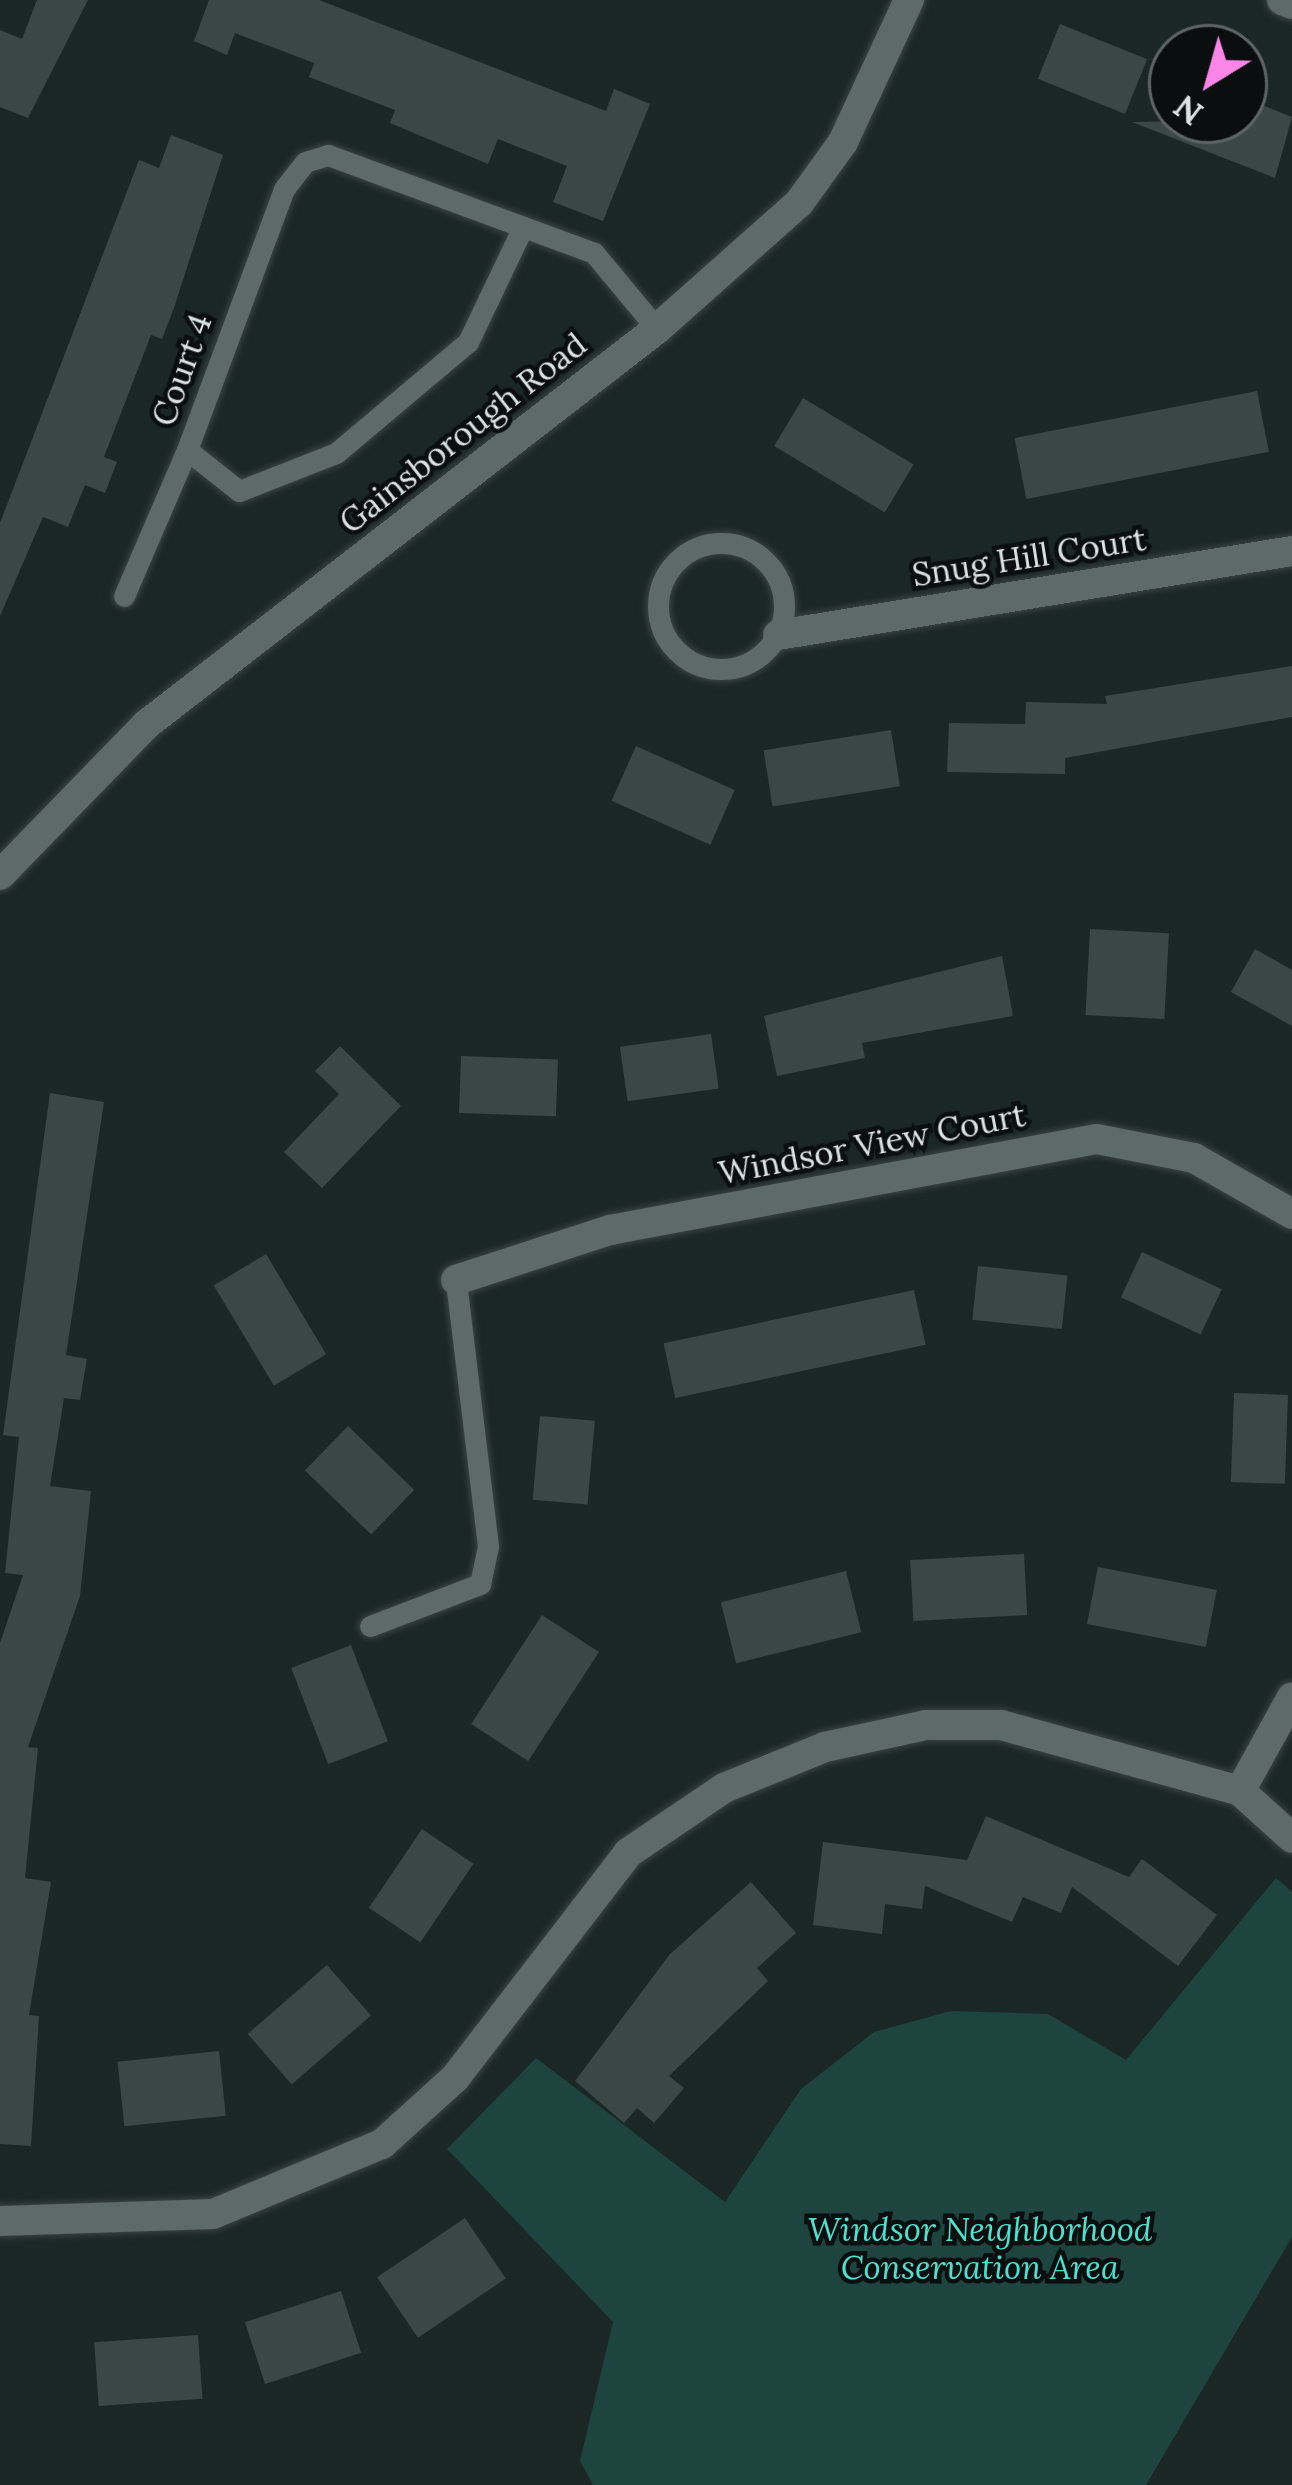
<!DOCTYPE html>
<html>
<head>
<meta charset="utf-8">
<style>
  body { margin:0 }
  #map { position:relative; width:1292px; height:2485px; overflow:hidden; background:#1b2725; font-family:Lora,serif }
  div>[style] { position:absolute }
  .green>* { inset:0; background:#1e443f }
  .building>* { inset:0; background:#3b4744; transform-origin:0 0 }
  .roads { filter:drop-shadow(0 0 3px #394241) drop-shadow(0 0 3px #394241) }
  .service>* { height:21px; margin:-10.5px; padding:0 10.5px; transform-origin:10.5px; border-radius:10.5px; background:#5d6a67 }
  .service>.ring { margin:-10.5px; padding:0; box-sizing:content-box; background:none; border:21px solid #5d6a67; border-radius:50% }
  .minor>* { height:30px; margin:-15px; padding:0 15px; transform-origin:15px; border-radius:15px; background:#5d6a67 }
  .tertiary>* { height:30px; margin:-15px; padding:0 15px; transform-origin:15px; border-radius:15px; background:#5d6a67 }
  span { translate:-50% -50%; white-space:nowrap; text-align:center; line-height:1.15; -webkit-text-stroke:9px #0a0e0e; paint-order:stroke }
  .street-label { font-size:33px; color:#dce4e2 }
  .park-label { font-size:33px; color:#4ee0ce; font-style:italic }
  .north { position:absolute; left:1148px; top:24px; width:120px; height:120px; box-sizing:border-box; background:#0a0e0e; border:3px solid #5e6463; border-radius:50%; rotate:217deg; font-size:33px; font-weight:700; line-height:48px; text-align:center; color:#dce4e2 }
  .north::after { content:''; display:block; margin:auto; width:42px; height:54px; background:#fa87e7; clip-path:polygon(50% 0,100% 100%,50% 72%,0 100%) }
</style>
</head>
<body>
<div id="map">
  <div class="green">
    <i style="clip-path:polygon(1276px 1878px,1292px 1892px,1292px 2237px,1146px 2485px,593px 2485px,580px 2461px,613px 2322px,447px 2149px,536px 2058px,725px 2202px,801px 2089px,874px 2032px,951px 2011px,1048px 2014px,1126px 2060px)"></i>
  </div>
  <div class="building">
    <i style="clip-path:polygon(37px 0,88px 0,28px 118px,0 107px,0 30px,22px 39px)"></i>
    <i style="clip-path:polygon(209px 0,319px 0,606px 111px,614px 89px,650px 104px,603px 221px,553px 202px,567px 166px,498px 139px,488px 164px,390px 123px,395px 110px,309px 77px,314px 63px,235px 33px,227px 55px,194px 41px)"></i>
    <i style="left:1060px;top:24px;width:94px;height:59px;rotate:22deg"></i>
    <i style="clip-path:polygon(1244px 98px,1292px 117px,1275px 178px,1132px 122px,1244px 120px)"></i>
    <i style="clip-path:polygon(171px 135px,223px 155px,174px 308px,162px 339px,151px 335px,104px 457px,117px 462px,105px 493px,85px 485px,68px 527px,43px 517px,0 616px,0 523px,139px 160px,159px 168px)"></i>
    <i style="left:1257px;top:391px;width:62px;height:247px;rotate:79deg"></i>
    <i style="left:803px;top:398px;width:129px;height:56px;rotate:31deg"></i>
    <i style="clip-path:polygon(1292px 666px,1292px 717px,1065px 758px,1065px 774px,947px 772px,949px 723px,1025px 724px,1026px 702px,1107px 704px,1105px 696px)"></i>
    <i style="left:891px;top:730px;width:57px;height:129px;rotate:81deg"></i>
    <i style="left:636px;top:746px;width:108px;height:60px;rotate:24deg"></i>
    <i style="left:1090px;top:929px;width:79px;height:86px;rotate:3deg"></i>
    <i style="clip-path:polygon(1255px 949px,1292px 970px,1292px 1026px,1231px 992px)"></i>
    <i style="clip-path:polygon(1002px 956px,1013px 1016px,862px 1043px,865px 1058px,777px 1076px,764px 1016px)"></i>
    <i style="left:711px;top:1034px;width:55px;height:92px;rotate:82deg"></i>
    <i style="clip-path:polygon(340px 1046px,401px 1106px,322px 1188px,284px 1152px,339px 1094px,315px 1071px)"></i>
    <i style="left:461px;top:1056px;width:97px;height:57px;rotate:2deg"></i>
    <i style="clip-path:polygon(50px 1093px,104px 1102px,66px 1355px,87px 1359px,80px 1400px,64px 1398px,50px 1486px,91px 1491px,80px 1596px,28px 1747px,38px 1748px,25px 1878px,51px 1882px,29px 2015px,39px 2016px,31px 2146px,0 2144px,0 1643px,23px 1575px,5px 1573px,19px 1437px,3px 1435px)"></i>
    <i style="left:1142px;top:1252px;width:88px;height:50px;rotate:25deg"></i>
    <i style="left:266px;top:1254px;width:117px;height:61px;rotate:59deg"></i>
    <i style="left:978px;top:1266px;width:90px;height:54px;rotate:6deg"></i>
    <i style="left:914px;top:1290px;width:56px;height:256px;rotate:78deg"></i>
    <i style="left:1234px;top:1393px;width:54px;height:89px;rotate:2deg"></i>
    <i style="left:540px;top:1416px;width:55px;height:84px;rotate:5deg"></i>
    <i style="left:348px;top:1426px;width:92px;height:62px;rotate:44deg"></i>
    <i style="left:1024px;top:1554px;width:61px;height:114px;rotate:87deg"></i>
    <i style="left:1098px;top:1567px;width:121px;height:58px;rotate:11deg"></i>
    <i style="left:846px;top:1571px;width:63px;height:129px;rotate:76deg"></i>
    <i style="left:542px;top:1615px;width:68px;height:130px;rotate:33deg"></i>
    <i style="left:351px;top:1645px;width:103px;height:64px;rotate:69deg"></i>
    <i style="clip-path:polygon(986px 1816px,1129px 1877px,1142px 1859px,1217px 1915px,1178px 1966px,1072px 1887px,1061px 1913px,1023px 1897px,1012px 1922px,925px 1886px,922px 1909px,885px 1904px,882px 1934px,813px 1925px,823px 1842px,967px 1860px)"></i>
    <i style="left:422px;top:1829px;width:62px;height:95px;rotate:34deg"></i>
    <i style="clip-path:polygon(751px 1882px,796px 1933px,757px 1968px,768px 1981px,669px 2076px,684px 2088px,654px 2123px,637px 2108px,624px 2123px,575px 2081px,670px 1954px)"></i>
    <i style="left:327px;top:1965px;width:67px;height:105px;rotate:49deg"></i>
    <i style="left:219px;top:2051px;width:65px;height:102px;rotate:84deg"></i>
    <i style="left:465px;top:2218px;width:73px;height:106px;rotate:56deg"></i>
    <i style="left:341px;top:2291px;width:65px;height:101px;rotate:72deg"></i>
    <i style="left:198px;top:2335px;width:64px;height:104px;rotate:86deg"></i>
  </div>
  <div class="roads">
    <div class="service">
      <i style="left:522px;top:229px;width:125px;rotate:115.5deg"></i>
      <i style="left:468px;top:342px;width:172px;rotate:139.9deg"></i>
      <i style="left:336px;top:453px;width:104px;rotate:158.6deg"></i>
      <i style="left:239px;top:491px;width:66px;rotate:-141.7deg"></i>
      <i style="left:187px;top:450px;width:278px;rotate:-69.6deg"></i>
      <i style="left:284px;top:189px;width:34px;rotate:-52deg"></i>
      <i style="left:305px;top:162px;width:24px;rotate:-17deg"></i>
      <i style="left:328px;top:155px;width:283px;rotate:20.2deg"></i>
      <i style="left:594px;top:253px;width:99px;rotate:50.3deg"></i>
      <i class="ring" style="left:658px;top:543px;width:105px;height:105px"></i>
      <i style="left:124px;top:596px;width:159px;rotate:-66.7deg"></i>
      <i style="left:370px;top:1626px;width:118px;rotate:-20.9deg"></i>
      <i style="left:480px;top:1584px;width:39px;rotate:-78deg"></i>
      <i style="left:488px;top:1546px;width:268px;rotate:-96.9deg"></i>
    </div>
    <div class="minor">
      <i style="left:1282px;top:0;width:11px;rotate:22deg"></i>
      <i style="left:778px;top:635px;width:521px;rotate:-9.28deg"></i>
      <i style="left:456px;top:1280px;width:162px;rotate:-18deg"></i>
      <i style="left:610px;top:1230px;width:495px;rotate:-10.6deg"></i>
      <i style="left:1097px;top:1139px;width:99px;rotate:11.1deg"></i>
      <i style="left:1194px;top:1158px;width:113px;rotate:29.7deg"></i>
      <i style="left:1240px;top:1791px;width:107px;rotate:-61deg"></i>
      <i style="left:0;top:2221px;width:213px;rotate:-1.9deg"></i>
      <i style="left:213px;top:2214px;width:183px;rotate:-22.5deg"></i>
      <i style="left:382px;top:2144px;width:98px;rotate:-42.1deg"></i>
      <i style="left:455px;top:2078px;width:284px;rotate:-52.4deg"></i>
      <i style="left:628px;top:1853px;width:116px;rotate:-34.1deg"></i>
      <i style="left:724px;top:1788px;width:109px;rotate:-22.1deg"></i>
      <i style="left:825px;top:1747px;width:103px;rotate:-12.3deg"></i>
      <i style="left:926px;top:1725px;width:75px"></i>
      <i style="left:1001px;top:1725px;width:248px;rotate:15.4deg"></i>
      <i style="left:1240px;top:1791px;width:70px;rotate:42.1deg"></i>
    </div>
    <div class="tertiary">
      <i style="left:0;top:875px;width:211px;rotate:-45.8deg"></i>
      <i style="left:147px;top:724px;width:645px;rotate:-37.76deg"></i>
      <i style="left:657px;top:329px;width:190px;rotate:-41.6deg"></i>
      <i style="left:799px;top:203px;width:75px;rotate:-54.2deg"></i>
      <i style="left:843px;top:142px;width:157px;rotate:-65.1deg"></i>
    </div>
  </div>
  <div class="street-label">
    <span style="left:182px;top:370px;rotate:-70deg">Court 4</span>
    <span style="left:463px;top:433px;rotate:-38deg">Gainsborough Road</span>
    <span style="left:1029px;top:557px;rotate:-9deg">Snug Hill Court</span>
    <span style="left:872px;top:1144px;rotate:-11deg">Windsor View Court</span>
  </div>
  <div class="park-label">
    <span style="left:980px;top:2249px">Windsor Neighborhood<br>Conservation Area</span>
  </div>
  <div class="north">N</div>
</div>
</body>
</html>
